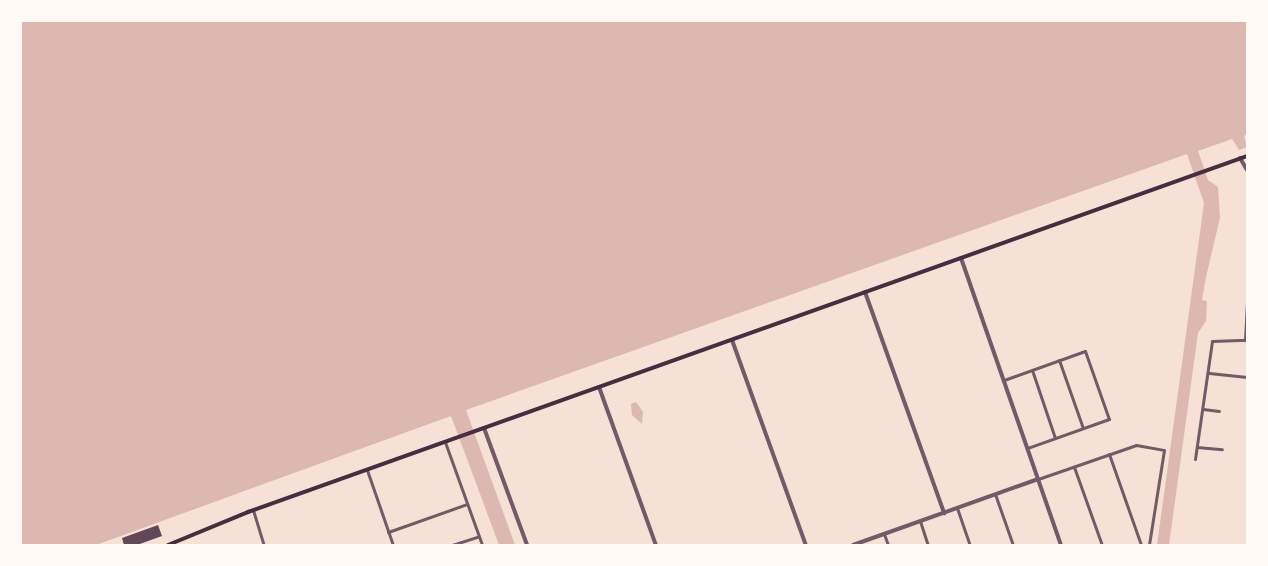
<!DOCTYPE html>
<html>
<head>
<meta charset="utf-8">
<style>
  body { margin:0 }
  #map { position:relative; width:1268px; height:566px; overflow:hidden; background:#f7e1d7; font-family:"DM Sans",sans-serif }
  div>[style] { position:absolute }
  .water>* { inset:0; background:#dcb8b0 }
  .building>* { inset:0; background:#644757 }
  .minor>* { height:3px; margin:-1.5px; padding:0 1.5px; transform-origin:1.5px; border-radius:1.5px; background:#755966 }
  .tertiary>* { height:4px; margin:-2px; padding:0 2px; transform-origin:2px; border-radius:2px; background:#755966 }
  .secondary>* { height:4px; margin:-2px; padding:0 2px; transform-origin:2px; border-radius:2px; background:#4a2c40 }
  span { translate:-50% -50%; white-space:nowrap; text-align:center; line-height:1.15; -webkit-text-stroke:4.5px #fffaf5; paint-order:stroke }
  .frame { position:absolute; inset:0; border:22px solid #fffaf5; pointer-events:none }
</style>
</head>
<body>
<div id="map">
  <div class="water">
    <i style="clip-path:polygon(21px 21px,1247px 21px,1247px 134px,1244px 136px,1247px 147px,1239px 150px,1232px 139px,1198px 151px,1208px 180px,1218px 187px,1220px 218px,1206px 277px,1202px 300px,1207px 301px,1206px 321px,1198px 333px,1169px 545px,1157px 545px,1204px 203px,1187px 154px,466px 410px,515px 545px,499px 545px,451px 416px,96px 545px,21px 545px)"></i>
    <i style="clip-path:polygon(636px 402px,643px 412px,642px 424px,632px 415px,631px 404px)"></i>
  </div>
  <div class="building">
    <i style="clip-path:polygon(158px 525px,162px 536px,137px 545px,124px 545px,122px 538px)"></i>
  </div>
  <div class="minor">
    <i style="left:1245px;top:340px;width:36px;rotate:-87deg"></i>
    <i style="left:1059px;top:360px;width:72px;rotate:70.6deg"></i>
    <i style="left:1032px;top:370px;width:72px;rotate:71.3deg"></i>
    <i style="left:1209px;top:373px;width:38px;rotate:6deg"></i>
    <i style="left:1004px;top:380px;width:86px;rotate:-19.7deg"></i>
    <i style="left:1085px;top:351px;width:72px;rotate:70.6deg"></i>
    <i style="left:1109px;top:419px;width:87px;rotate:160.5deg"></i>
    <i style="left:1203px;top:409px;width:16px;rotate:7deg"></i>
    <i style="left:445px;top:442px;width:109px;rotate:70.2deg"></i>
    <i style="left:1197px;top:447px;width:25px;rotate:5deg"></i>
    <i style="left:1109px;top:454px;width:96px;rotate:70.6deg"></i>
    <i style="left:1195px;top:459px;width:119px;rotate:-81.8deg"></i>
    <i style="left:1212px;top:341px;width:35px;rotate:-2deg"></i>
    <i style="left:1074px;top:467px;width:83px;rotate:70.3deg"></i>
    <i style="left:367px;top:470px;width:79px;rotate:70.9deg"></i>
    <i style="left:1038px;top:479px;width:104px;rotate:-19.1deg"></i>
    <i style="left:1136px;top:445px;width:28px;rotate:10deg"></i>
    <i style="left:1164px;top:450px;width:96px;rotate:99deg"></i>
    <i style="left:995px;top:494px;width:54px;rotate:70.6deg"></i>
    <i style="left:957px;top:508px;width:39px;rotate:71deg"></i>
    <i style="left:253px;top:510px;width:37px;rotate:73deg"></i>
    <i style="left:920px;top:521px;width:25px;rotate:72deg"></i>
    <i style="left:388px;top:532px;width:84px;rotate:-19.5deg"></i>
    <i style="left:884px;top:534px;width:12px;rotate:70deg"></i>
    <i style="left:452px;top:545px;width:28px;rotate:-18deg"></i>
  </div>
  <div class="tertiary">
    <i style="left:1240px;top:158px;width:14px;rotate:60deg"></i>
    <i style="left:961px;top:258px;width:304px;rotate:70.8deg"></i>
    <i style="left:865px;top:292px;width:235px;rotate:70.3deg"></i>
    <i style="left:732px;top:340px;width:218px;rotate:70.2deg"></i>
    <i style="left:599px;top:387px;width:168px;rotate:70.2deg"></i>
    <i style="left:484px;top:428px;width:125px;rotate:69.8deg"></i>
    <i style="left:853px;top:545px;width:196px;rotate:-19.6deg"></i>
  </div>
  <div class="secondary">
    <i style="left:168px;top:545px;width:87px;rotate:-22.4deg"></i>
    <i style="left:248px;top:512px;width:1061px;rotate:-19.61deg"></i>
  </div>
  <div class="frame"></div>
</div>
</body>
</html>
